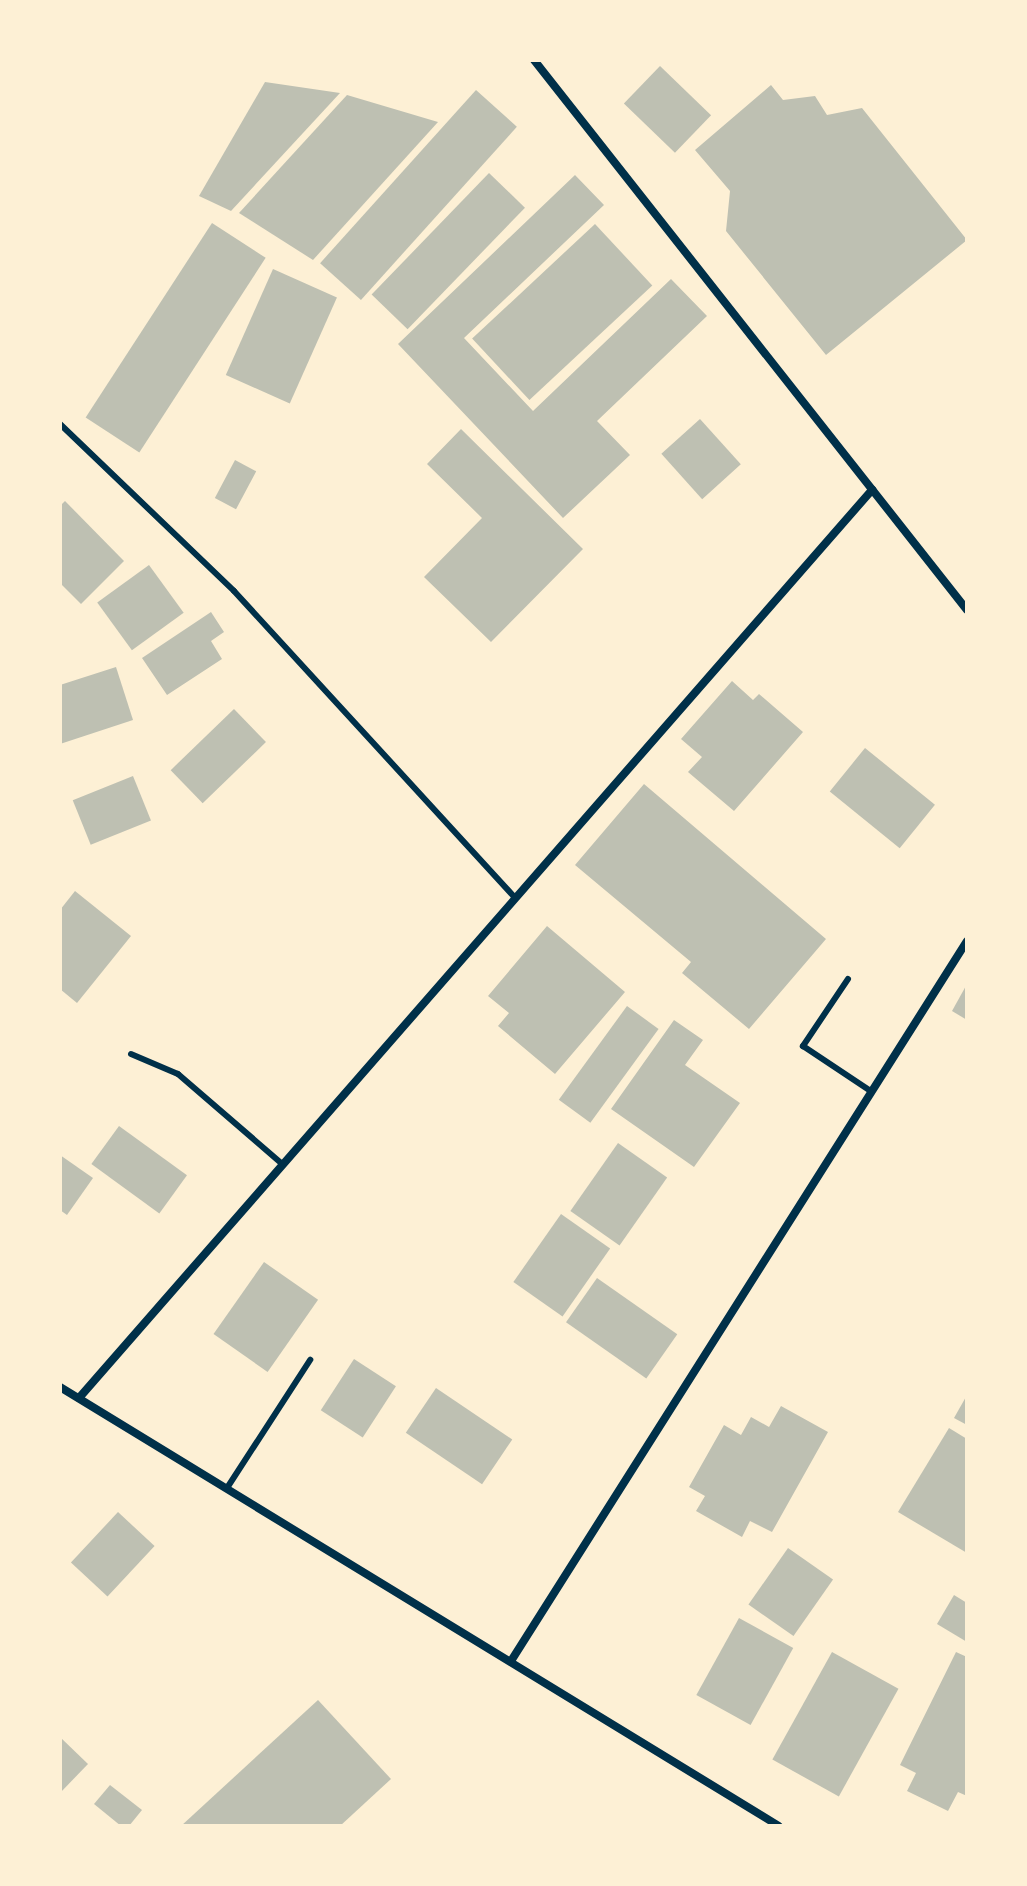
<!DOCTYPE html>
<html>
<head>
<meta charset="utf-8">
<style>
  body { margin:0 }
  #map { position:relative; width:1027px; height:1886px; overflow:hidden; background:#fdf0d5; font-family:"PT Sans",sans-serif }
  div>[style] { position:absolute }
  .building>* { inset:0; background:#bec0b2; transform-origin:0 0 }
  .service>* { height:6px; margin:-3px; padding:0 3px; transform-origin:3px; border-radius:3px; background:#003049 }
  .minor>* { height:8px; margin:-4px; padding:0 4px; transform-origin:4px; border-radius:4px; background:#003049 }
  span { translate:-50% -50%; white-space:nowrap; text-align:center; line-height:1.15; -webkit-text-stroke:6px #fdf0d5; paint-order:stroke }
  .frame { position:absolute; inset:0; border:62px solid #fdf0d5; pointer-events:none }
</style>
</head>
<body>
<div id="map">
  <div class="building">
    <i style="left:660px;top:66px;width:71px;height:52px;rotate:44deg"></i>
    <i style="clip-path:polygon(265px 82px,340px 93px,231px 211px,199px 196px)"></i>
    <i style="clip-path:polygon(771px 85px,783px 100px,815px 96px,827px 115px,862px 108px,967px 240px,826px 355px,726px 231px,730px 191px,695px 150px)"></i>
    <i style="left:476px;top:90px;width:55px;height:233px;rotate:42deg"></i>
    <i style="clip-path:polygon(347px 95px,438px 122px,313px 260px,239px 213px)"></i>
    <i style="left:489px;top:173px;width:50px;height:169px;rotate:44deg"></i>
    <i style="clip-path:polygon(575px 175px,604px 205px,464px 338px,533px 411px,671px 279px,707px 316px,597px 421px,630px 455px,563px 518px,398px 344px)"></i>
    <i style="left:212px;top:223px;width:64px;height:232px;rotate:33deg"></i>
    <i style="left:595px;top:224px;width:84px;height:168px;rotate:47deg"></i>
    <i style="left:273px;top:269px;width:70px;height:116px;rotate:24deg"></i>
    <i style="left:700px;top:419px;width:61px;height:52px;rotate:48deg"></i>
    <i style="clip-path:polygon(461px 429px,583px 549px,491px 642px,424px 577px,482px 518px,427px 464px)"></i>
    <i style="left:235px;top:460px;width:24px;height:43px;rotate:28deg"></i>
    <i style="clip-path:polygon(65px 501px,124px 561px,81px 604px,60px 583px,60px 506px)"></i>
    <i style="left:149px;top:565px;width:59px;height:64px;rotate:54deg"></i>
    <i style="clip-path:polygon(211px 612px,224px 632px,211px 641px,222px 659px,167px 695px,142px 658px)"></i>
    <i style="clip-path:polygon(116px 667px,133px 720px,60px 744px,60px 685px)"></i>
    <i style="clip-path:polygon(732px 681px,753px 700px,759px 694px,803px 732px,734px 811px,688px 772px,702px 757px,681px 739px)"></i>
    <i style="left:234px;top:709px;width:46px;height:88px;rotate:46deg"></i>
    <i style="left:865px;top:748px;width:90px;height:56px;rotate:39deg"></i>
    <i style="left:133px;top:776px;width:48px;height:65px;rotate:68deg"></i>
    <i style="clip-path:polygon(644px 784px,826px 939px,749px 1029px,682px 973px,691px 962px,575px 865px)"></i>
    <i style="clip-path:polygon(75px 891px,131px 936px,77px 1003px,60px 989px,60px 910px)"></i>
    <i style="clip-path:polygon(547px 926px,625px 992px,555px 1074px,498px 1026px,509px 1013px,488px 996px)"></i>
    <i style="clip-path:polygon(967px 984px,967px 1020px,952px 1011px)"></i>
    <i style="left:627px;top:1006px;width:39px;height:116px;rotate:36deg"></i>
    <i style="clip-path:polygon(674px 1020px,703px 1040px,685px 1065px,740px 1103px,694px 1167px,611px 1109px)"></i>
    <i style="left:119px;top:1126px;width:84px;height:47px;rotate:36deg"></i>
    <i style="left:618px;top:1143px;width:60px;height:83px;rotate:35deg"></i>
    <i style="clip-path:polygon(60px 1155px,93px 1178px,67px 1215px,60px 1210px)"></i>
    <i style="left:561px;top:1214px;width:60px;height:83px;rotate:35deg"></i>
    <i style="left:264px;top:1262px;width:66px;height:88px;rotate:35deg"></i>
    <i style="left:597px;top:1278px;width:98px;height:54px;rotate:35deg"></i>
    <i style="left:354px;top:1359px;width:50px;height:61px;rotate:33deg"></i>
    <i style="left:436px;top:1388px;width:92px;height:54px;rotate:34deg"></i>
    <i style="clip-path:polygon(967px 1395px,967px 1425px,954px 1418px)"></i>
    <i style="clip-path:polygon(781px 1406px,828px 1432px,772px 1532px,750px 1521px,742px 1537px,696px 1511px,705px 1496px,689px 1487px,724px 1425px,741px 1435px,751px 1417px,769px 1427px)"></i>
    <i style="clip-path:polygon(949px 1428px,967px 1439px,967px 1553px,898px 1512px)"></i>
    <i style="left:118px;top:1512px;width:50px;height:69px;rotate:43deg"></i>
    <i style="left:788px;top:1548px;width:55px;height:69px;rotate:35deg"></i>
    <i style="clip-path:polygon(954px 1595px,967px 1603px,967px 1642px,937px 1624px)"></i>
    <i style="left:739px;top:1618px;width:62px;height:88px;rotate:29deg"></i>
    <i style="left:832px;top:1652px;width:76px;height:123px;rotate:29deg"></i>
    <i style="clip-path:polygon(956px 1652px,967px 1657px,967px 1796px,958px 1792px,948px 1811px,907px 1791px,916px 1773px,900px 1765px)"></i>
    <i style="clip-path:polygon(318px 1700px,391px 1779px,340px 1826px,181px 1826px)"></i>
    <i style="clip-path:polygon(60px 1737px,88px 1764px,60px 1793px)"></i>
    <i style="clip-path:polygon(110px 1785px,142px 1810px,129px 1826px,121px 1826px,94px 1804px)"></i>
  </div>
  <div class="service">
    <i style="left:60px;top:424px;width:241px;rotate:43.8deg"></i>
    <i style="left:234px;top:591px;width:416px;rotate:47.5deg"></i>
    <i style="left:848px;top:979px;width:81px;rotate:123.9deg"></i>
    <i style="left:803px;top:1046px;width:79px;rotate:33.7deg"></i>
    <i style="left:131px;top:1054px;width:51px;rotate:23.1deg"></i>
    <i style="left:178px;top:1074px;width:135px;rotate:40.8deg"></i>
    <i style="left:227px;top:1488px;width:153px;rotate:-57deg"></i>
  </div>
  <div class="minor">
    <i style="left:534px;top:60px;width:700px;rotate:51.79deg"></i>
    <i style="left:60px;top:1387px;width:842px;rotate:31.41deg"></i>
    <i style="left:79px;top:1398px;width:1206px;rotate:-48.87deg"></i>
    <i style="left:511px;top:1661px;width:852px;rotate:-57.65deg"></i>
  </div>
  <div class="frame"></div>
</div>
</body>
</html>
